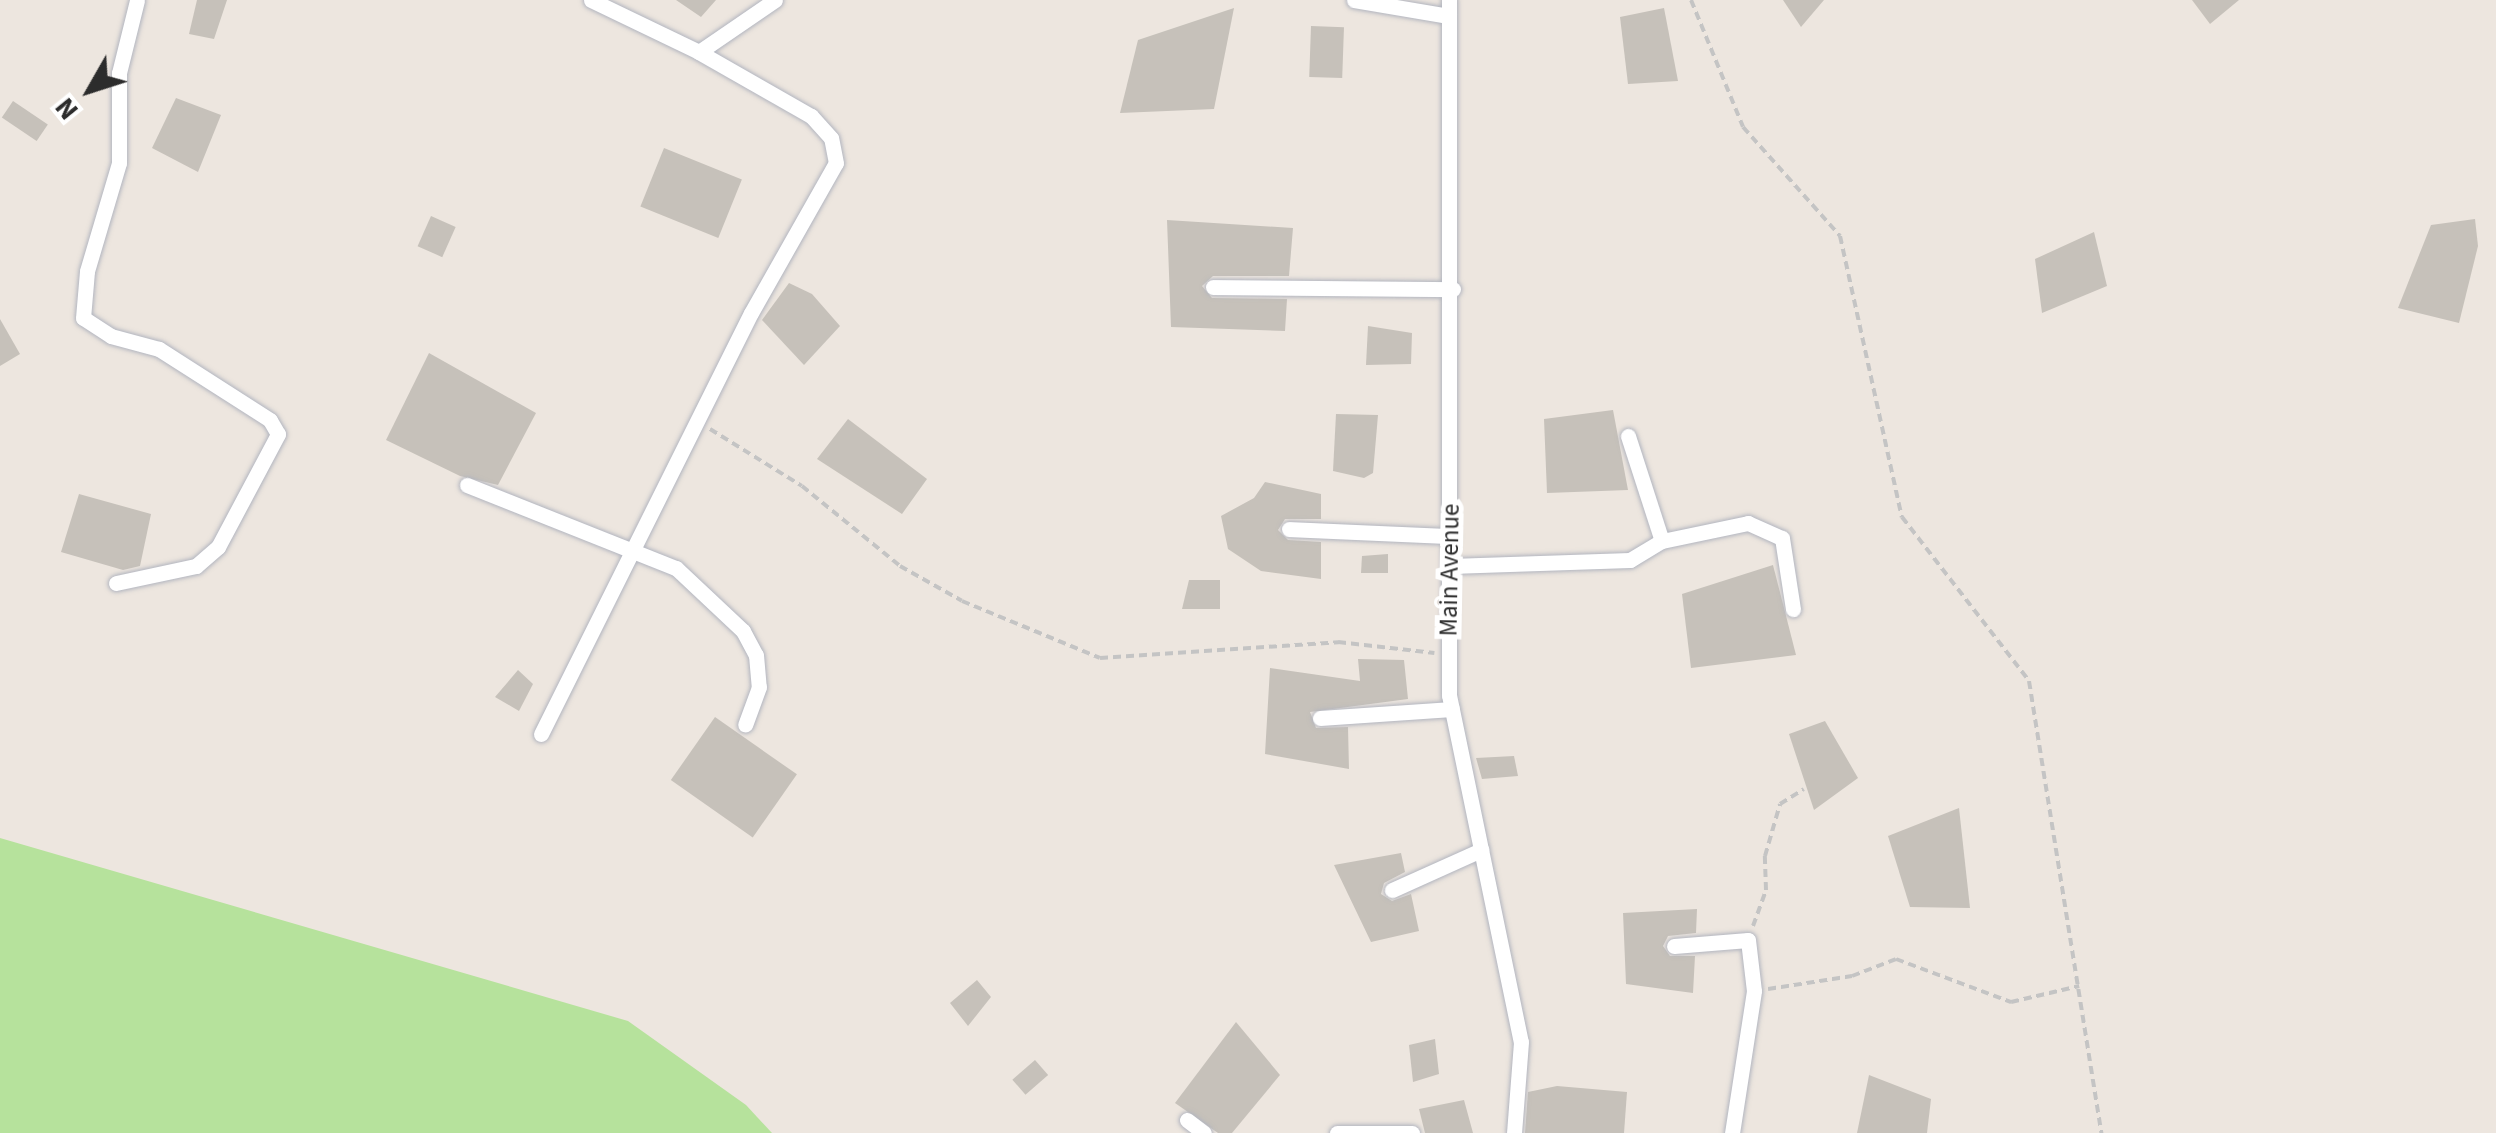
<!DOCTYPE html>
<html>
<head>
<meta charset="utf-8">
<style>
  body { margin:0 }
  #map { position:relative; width:2496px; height:1133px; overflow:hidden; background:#ede6df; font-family:"Source Sans 3",sans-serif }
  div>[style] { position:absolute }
  .green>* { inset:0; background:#b6e29c }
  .building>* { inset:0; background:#c6c1ba; transform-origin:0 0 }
  .path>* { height:4px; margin-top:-2px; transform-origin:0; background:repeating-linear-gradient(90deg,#c4c4c4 0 8px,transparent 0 13px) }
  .roads { filter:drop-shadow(0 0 2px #b2b5bf) drop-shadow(0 0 2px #b2b5bf) }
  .minor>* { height:15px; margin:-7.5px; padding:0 7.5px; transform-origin:7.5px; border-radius:7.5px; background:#fff }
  span { translate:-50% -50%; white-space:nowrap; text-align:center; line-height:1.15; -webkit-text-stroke:10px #fff; paint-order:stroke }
  .street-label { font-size:25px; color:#2c2c2c }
  .north { position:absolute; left:40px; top:40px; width:100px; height:100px; -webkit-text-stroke:8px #fff; paint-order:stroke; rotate:231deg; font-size:28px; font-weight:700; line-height:40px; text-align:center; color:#2c2c2c }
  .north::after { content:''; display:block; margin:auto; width:35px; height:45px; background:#2c2c2c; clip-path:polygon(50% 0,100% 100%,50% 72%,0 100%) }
</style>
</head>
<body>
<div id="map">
  <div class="green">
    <i style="clip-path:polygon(0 838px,628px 1021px,746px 1105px,772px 1133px,0 1133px)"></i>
  </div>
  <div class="building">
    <i style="clip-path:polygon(197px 0,227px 0,214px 39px,189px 34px)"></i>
    <i style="clip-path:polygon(676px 0,716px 0,701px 17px)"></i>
    <i style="clip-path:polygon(1783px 0,1824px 0,1801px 27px)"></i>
    <i style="clip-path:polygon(2192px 0,2239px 0,2210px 24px)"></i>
    <i style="clip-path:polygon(1234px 8px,1214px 109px,1120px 113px,1138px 40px)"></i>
    <i style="clip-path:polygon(1664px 8px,1678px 81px,1628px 84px,1620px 17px)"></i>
    <i style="left:1311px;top:26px;width:33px;height:51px;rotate:2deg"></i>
    <i style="clip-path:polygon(176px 98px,221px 115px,198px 172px,152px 148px)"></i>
    <i style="left:13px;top:101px;width:42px;height:20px;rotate:34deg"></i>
    <i style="left:664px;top:148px;width:84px;height:63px;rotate:22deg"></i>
    <i style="left:431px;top:216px;width:27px;height:33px;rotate:24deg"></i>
    <i style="clip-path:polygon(2475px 219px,2478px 246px,2459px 323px,2398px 308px,2431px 225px)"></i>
    <i style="clip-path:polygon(1167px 220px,1293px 228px,1289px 276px,1213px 276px,1202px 286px,1212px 298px,1287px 299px,1285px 331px,1171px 327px)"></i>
    <i style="clip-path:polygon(2094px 232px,2107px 286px,2042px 313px,2035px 259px)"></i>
    <i style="clip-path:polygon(789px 283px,812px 294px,840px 326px,804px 365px,762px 320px)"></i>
    <i style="clip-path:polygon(0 319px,20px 354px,0 366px)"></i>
    <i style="clip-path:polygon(1368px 326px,1412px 333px,1411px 364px,1366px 365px)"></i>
    <i style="clip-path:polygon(429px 353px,536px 413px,498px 485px,460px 476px,386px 440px)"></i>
    <i style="clip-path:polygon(1613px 410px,1628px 490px,1547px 493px,1544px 419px)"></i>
    <i style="clip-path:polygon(1336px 414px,1378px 415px,1373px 473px,1364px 478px,1333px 471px)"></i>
    <i style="clip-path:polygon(848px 419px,927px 479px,902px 514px,817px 459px)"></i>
    <i style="clip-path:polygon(1265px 482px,1321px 494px,1321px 519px,1285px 519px,1278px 530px,1288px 540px,1321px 542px,1321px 579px,1261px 571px,1228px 549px,1221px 516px,1254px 498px)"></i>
    <i style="clip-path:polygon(79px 494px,151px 514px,140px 566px,123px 570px,61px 552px)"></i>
    <i style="clip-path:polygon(1388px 554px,1388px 573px,1361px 573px,1362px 556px)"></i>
    <i style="clip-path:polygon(1773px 565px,1796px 655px,1691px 668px,1682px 594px)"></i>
    <i style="clip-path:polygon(1189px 580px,1220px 580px,1220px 609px,1182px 609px)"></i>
    <i style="clip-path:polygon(1358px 659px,1404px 660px,1408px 699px,1310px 712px,1316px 728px,1348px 727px,1349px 769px,1265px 754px,1270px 668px,1360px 681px)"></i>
    <i style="clip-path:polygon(518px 670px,533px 684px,519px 711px,495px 697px)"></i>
    <i style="left:715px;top:717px;width:100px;height:77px;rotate:35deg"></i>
    <i style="clip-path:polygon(1825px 721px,1858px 778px,1814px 810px,1789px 734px)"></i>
    <i style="clip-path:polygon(1514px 756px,1518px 776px,1482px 779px,1476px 758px)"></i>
    <i style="clip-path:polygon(1959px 808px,1970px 908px,1910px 907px,1888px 836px)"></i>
    <i style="clip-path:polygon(1401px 853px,1405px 872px,1384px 883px,1381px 894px,1392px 901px,1411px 894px,1419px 931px,1371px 942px,1334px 865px)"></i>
    <i style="clip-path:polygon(1697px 909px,1696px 933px,1668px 936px,1663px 946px,1670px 956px,1695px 956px,1693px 993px,1626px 984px,1623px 913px)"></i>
    <i style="clip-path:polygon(977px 980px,991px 997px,968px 1026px,950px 1003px)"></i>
    <i style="clip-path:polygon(1236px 1022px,1280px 1075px,1232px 1133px,1218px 1133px,1175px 1103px)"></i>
    <i style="clip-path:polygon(1435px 1039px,1439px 1074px,1413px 1082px,1409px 1045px)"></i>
    <i style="left:1035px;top:1060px;width:20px;height:30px;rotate:49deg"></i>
    <i style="clip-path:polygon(1869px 1075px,1931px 1099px,1927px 1133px,1857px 1133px)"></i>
    <i style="clip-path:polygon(1557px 1086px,1627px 1092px,1624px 1133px,1525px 1133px,1528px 1092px)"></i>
    <i style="clip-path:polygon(1464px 1100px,1473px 1133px,1425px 1133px,1419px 1109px)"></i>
  </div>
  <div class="path">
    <i style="left:1691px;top:0;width:137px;rotate:67.7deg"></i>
    <i style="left:1743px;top:127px;width:146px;rotate:48.3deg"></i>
    <i style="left:1840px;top:236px;width:288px;rotate:77.6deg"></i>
    <i style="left:1902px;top:517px;width:207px;rotate:52.2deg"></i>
    <i style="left:2029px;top:681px;width:458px;rotate:80.9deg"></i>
    <i style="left:710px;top:429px;width:108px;rotate:31.8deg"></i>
    <i style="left:802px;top:486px;width:127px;rotate:39.2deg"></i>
    <i style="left:900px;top:566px;width:71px;rotate:29.4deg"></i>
    <i style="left:962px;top:601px;width:149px;rotate:22.4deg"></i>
    <i style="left:1100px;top:658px;width:239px;rotate:-3.8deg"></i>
    <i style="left:1338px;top:642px;width:97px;rotate:6.5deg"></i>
    <i style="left:1753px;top:926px;width:38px;rotate:-70deg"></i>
    <i style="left:1766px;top:890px;width:34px;rotate:-92deg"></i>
    <i style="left:1765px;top:856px;width:54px;rotate:-73.9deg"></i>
    <i style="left:1780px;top:804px;width:28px;rotate:-32deg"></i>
    <i style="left:1768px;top:989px;width:85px;rotate:-8.8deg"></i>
    <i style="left:1852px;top:976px;width:47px;rotate:-21.1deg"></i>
    <i style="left:1896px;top:959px;width:123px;rotate:20.5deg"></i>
    <i style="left:2011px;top:1002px;width:70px;rotate:-13.2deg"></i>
  </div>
  <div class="roads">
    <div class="minor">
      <i style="left:591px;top:0;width:120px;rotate:25.7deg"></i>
      <i style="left:699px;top:52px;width:92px;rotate:-34.4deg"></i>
      <i style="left:1354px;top:0;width:96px;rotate:9.6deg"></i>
      <i style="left:1449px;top:0;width:695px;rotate:90deg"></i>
      <i style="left:1449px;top:695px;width:354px;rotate:78.3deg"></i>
      <i style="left:1521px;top:1042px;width:91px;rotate:94.4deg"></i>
      <i style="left:1213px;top:287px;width:240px;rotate:0.5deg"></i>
      <i style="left:1628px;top:436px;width:110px;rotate:72.1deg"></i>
      <i style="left:467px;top:485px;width:225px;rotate:21.7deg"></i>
      <i style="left:676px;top:568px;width:92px;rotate:43.2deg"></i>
      <i style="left:743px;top:631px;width:27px;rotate:62deg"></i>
      <i style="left:756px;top:655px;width:32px;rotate:85deg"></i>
      <i style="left:759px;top:687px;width:40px;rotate:110.2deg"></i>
      <i style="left:1289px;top:529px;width:162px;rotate:2.5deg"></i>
      <i style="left:1450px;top:566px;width:180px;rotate:-1.9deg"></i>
      <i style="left:1630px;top:560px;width:37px;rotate:-31deg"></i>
      <i style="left:1662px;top:541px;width:88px;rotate:-11.8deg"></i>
      <i style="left:1748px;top:523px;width:37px;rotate:24deg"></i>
      <i style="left:1782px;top:538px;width:72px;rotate:81.2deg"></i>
      <i style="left:116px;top:583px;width:82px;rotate:-12deg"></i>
      <i style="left:196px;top:566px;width:29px;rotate:-41deg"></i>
      <i style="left:218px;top:547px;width:128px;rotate:-62deg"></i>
      <i style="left:278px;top:434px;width:16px;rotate:-120deg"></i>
      <i style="left:270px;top:420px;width:132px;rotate:-147.4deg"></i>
      <i style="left:159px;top:349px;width:50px;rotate:-164.8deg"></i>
      <i style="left:111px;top:336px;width:33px;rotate:-147deg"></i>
      <i style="left:83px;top:318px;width:47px;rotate:-85.1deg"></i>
      <i style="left:87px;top:271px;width:113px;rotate:-73.5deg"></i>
      <i style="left:119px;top:163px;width:90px;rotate:-90deg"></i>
      <i style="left:119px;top:73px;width:75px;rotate:-76.1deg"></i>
      <i style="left:1320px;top:718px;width:132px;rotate:-3.9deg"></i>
      <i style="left:541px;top:734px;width:470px;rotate:-63.5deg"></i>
      <i style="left:751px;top:313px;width:172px;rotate:-60.5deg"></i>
      <i style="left:836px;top:163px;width:25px;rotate:-101deg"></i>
      <i style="left:831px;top:138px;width:30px;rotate:-132deg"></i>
      <i style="left:811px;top:116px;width:129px;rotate:-150.3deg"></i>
      <i style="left:1392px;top:890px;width:98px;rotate:-24.2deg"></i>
      <i style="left:1674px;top:946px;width:74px;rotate:-4.6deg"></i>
      <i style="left:1748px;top:940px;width:51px;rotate:83.3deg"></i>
      <i style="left:1754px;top:991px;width:144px;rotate:98.8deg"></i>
      <i style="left:1187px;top:1120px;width:21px;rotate:37deg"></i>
      <i style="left:1337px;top:1133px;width:75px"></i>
    </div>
  </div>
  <div class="street-label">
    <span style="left:1450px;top:570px;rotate:-89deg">Main Avenue</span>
  </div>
  <div class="north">N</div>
</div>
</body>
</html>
